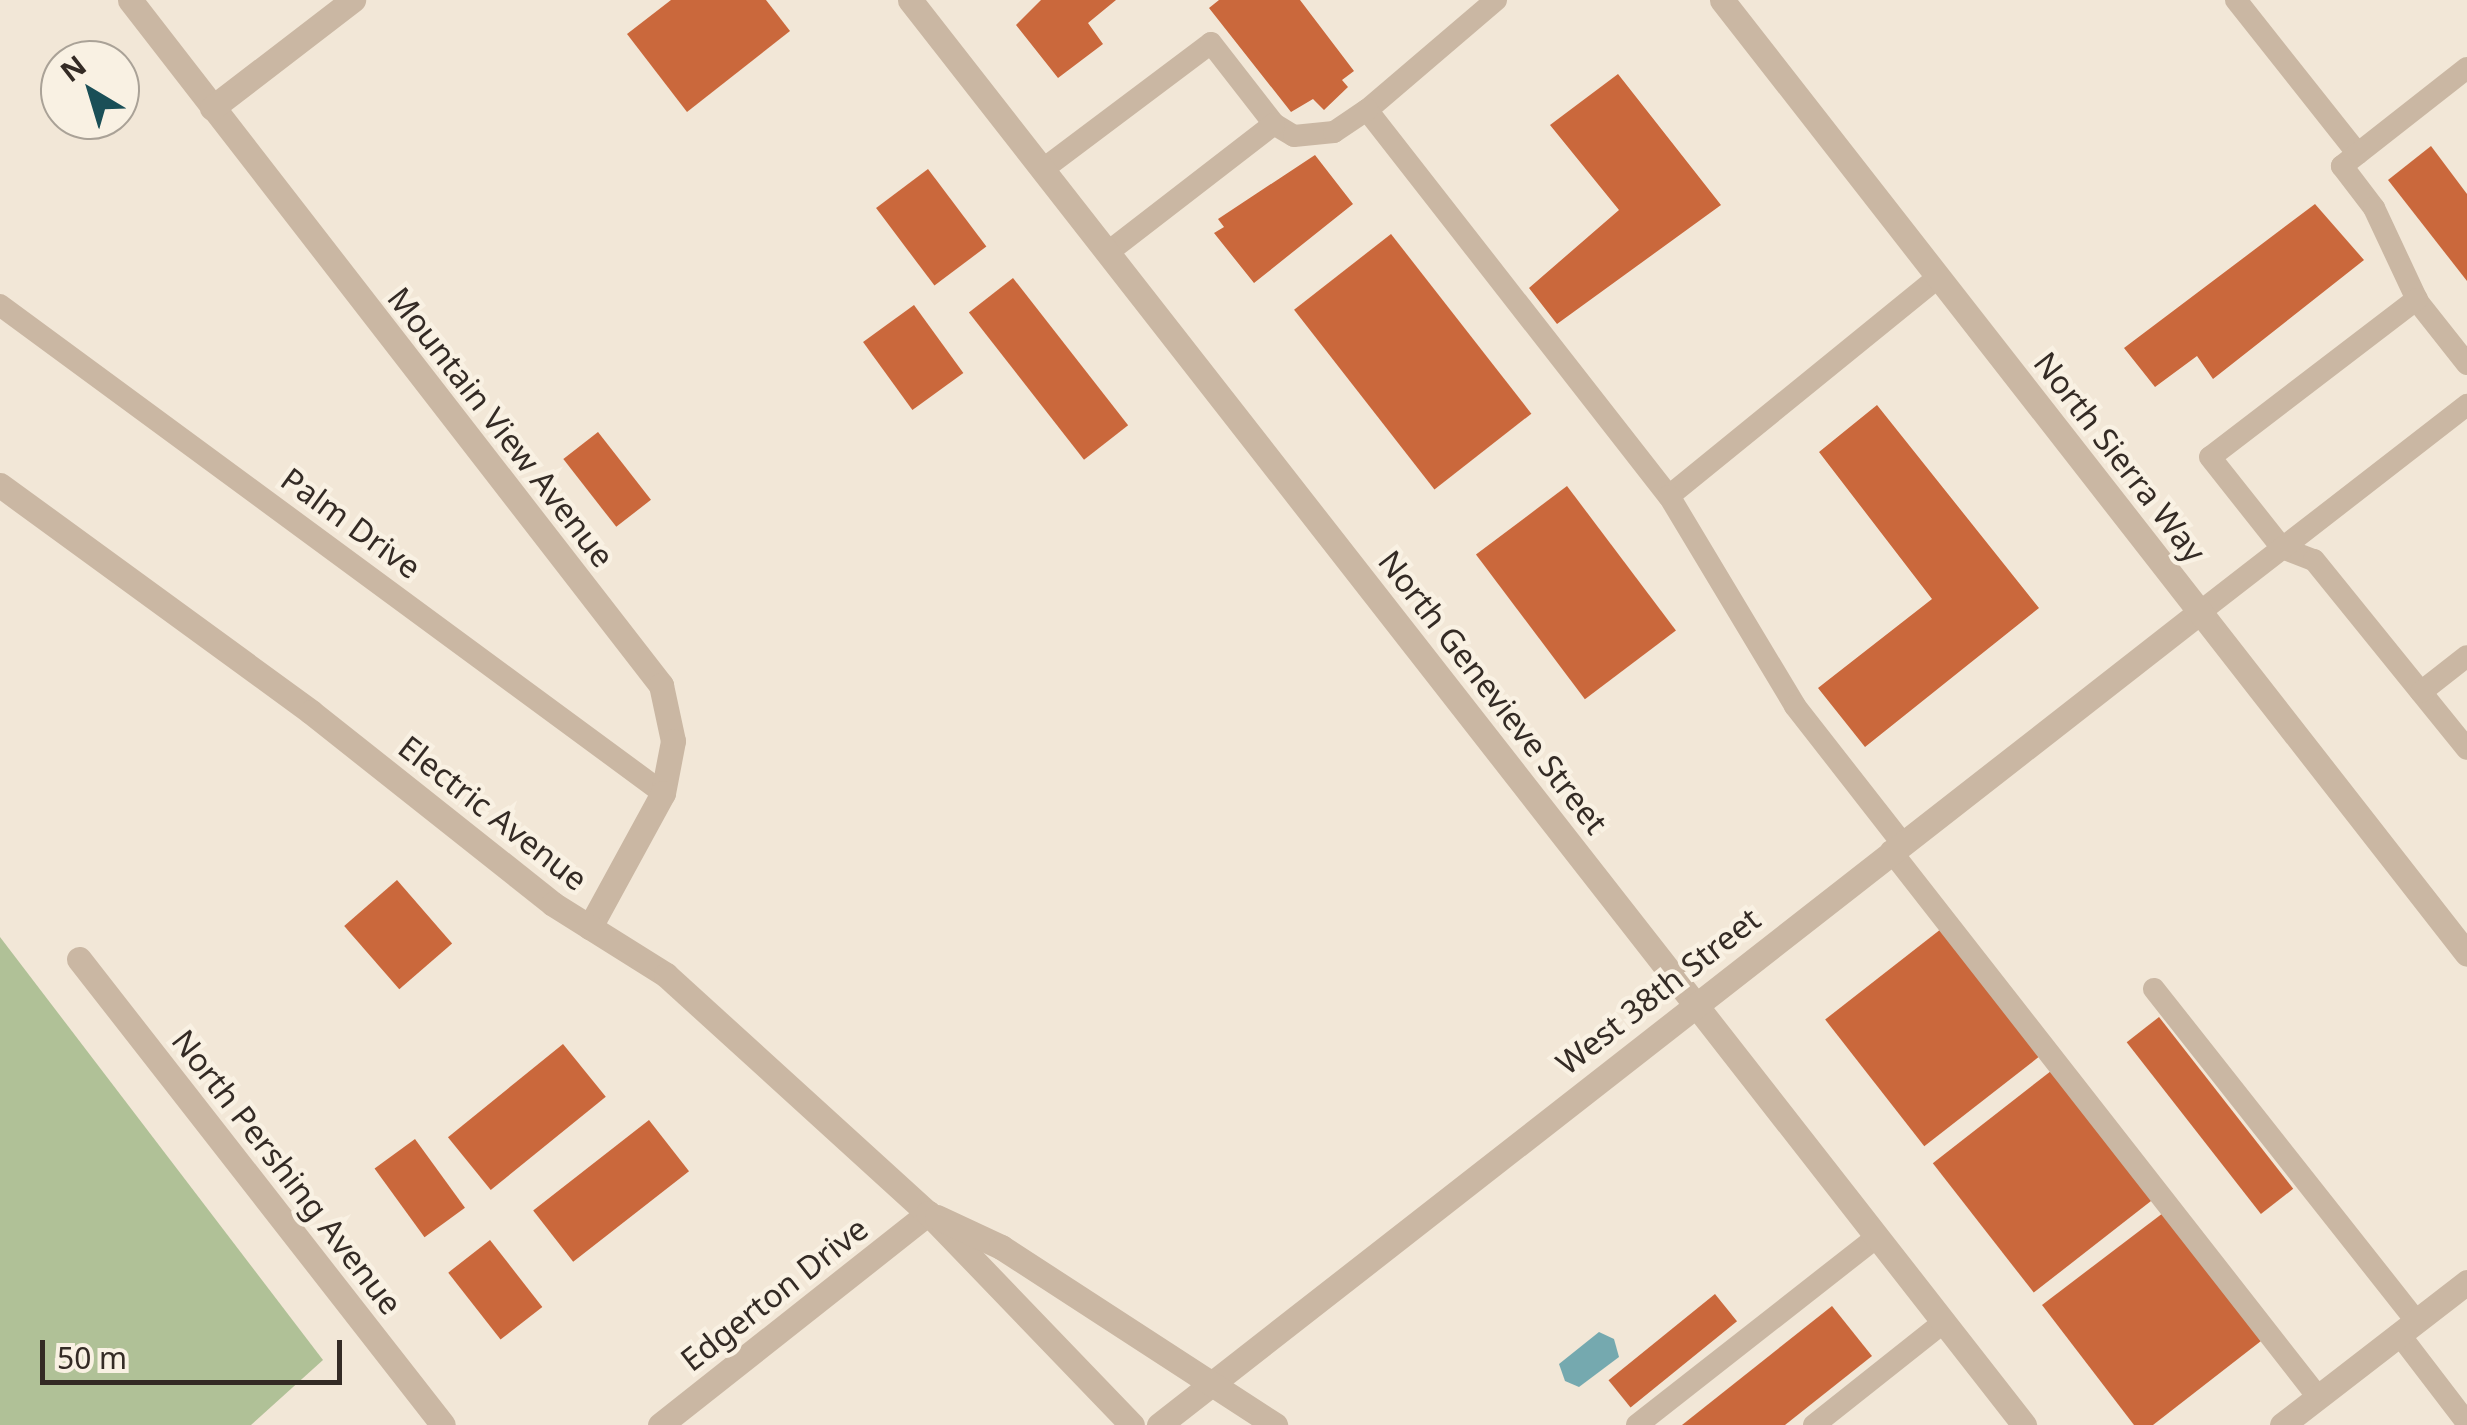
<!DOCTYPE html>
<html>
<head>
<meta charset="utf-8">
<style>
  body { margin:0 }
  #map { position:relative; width:2467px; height:1425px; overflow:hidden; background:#f2e7d7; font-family:"Noto Sans",sans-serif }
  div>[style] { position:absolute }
  .green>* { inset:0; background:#b0c197 }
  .water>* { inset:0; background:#75a9af }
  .building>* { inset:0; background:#ca683c; transform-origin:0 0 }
  .service>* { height:22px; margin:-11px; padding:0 11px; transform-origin:11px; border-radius:11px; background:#cab7a3 }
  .minor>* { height:25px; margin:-12.5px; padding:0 12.5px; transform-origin:12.5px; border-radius:12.5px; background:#cab7a3 }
  .tertiary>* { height:25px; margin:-12.5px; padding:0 12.5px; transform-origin:12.5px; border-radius:12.5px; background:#cab7a3 }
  span { translate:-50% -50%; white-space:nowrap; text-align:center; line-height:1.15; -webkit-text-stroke:9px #f9f1e3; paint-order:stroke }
  .street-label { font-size:32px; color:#342b25 }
  .north { position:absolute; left:40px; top:40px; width:100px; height:100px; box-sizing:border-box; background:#f9f1e3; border:2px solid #aaa297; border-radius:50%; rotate:322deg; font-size:28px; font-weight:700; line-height:40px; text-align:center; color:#342b25 }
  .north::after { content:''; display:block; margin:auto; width:35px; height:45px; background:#1a4f57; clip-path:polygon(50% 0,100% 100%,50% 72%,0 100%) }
  .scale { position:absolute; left:40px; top:1340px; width:302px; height:45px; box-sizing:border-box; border:5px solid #342b25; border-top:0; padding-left:12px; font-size:30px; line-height:35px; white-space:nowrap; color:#342b25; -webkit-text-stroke:8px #f9f1e3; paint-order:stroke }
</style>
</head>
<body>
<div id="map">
  <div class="green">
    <i style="clip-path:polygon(0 937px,323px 1360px,251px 1425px,0 1425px)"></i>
  </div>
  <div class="water">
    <i style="clip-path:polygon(1599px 1332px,1614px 1339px,1619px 1357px,1579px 1387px,1565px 1381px,1559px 1364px)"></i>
  </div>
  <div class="building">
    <i style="clip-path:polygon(671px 0,766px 0,790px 31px,687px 112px,627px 34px)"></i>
    <i style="clip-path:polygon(1041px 0,1116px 0,1088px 23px,1103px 44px,1058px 78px,1016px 25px)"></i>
    <i style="clip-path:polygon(1219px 0,1300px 0,1354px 71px,1342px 80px,1348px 87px,1324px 110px,1313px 99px,1291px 112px,1209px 8px)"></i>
    <i style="clip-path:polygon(1618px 74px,1721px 205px,1557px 324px,1529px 288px,1619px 210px,1550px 125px)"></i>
    <i style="clip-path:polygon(2431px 146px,2467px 194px,2467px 281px,2388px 180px)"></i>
    <i style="clip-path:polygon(1315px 155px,1353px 204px,1254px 283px,1214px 233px,1224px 227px,1218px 219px)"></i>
    <i style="left:928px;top:169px;width:97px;height:65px;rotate:53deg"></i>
    <i style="clip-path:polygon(2315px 204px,2364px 260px,2213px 379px,2197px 356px,2155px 387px,2124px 348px)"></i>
    <i style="left:1391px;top:234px;width:228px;height:123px;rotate:52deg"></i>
    <i style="left:1013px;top:278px;width:187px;height:56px;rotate:52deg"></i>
    <i style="left:914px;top:305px;width:84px;height:63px;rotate:54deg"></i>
    <i style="clip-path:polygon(1877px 405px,2039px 608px,1865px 747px,1818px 688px,1932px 599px,1819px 452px)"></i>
    <i style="left:598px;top:432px;width:86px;height:44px;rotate:52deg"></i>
    <i style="left:1567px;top:486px;width:181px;height:114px;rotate:53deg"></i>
    <i style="left:397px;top:880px;width:84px;height:70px;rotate:49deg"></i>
    <i style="left:1941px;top:929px;width:161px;height:147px;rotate:52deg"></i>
    <i style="left:2159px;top:1017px;width:218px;height:41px;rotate:52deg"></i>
    <i style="left:563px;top:1044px;width:68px;height:148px;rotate:51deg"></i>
    <i style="left:2051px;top:1071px;width:164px;height:150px;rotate:52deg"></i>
    <i style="left:649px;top:1120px;width:65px;height:147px;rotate:52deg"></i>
    <i style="left:415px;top:1139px;width:85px;height:50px;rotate:54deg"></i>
    <i style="clip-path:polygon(2163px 1213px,2261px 1341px,2153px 1425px,2134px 1425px,2042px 1305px)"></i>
    <i style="left:490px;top:1240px;width:85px;height:53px;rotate:52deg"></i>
    <i style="left:1715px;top:1294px;width:35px;height:137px;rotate:51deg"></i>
    <i style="clip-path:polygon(1832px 1306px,1872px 1356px,1785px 1425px,1682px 1425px)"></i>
  </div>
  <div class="service">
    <i style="left:1496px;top:0;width:170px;rotate:139.5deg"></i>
    <i style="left:1367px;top:110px;width:490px;rotate:52deg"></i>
    <i style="left:1669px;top:496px;width:347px;rotate:-39.1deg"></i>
    <i style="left:2236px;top:0;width:196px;rotate:51.6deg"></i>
    <i style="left:2467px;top:68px;width:159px;rotate:141.9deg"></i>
    <i style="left:2342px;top:166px;width:53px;rotate:52.7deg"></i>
    <i style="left:2374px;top:208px;width:104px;rotate:64.9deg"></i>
    <i style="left:2418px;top:302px;width:79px;rotate:51.7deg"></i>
    <i style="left:1042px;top:170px;width:211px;rotate:-36.9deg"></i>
    <i style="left:1211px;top:43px;width:103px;rotate:52.1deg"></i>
    <i style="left:1274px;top:124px;width:23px;rotate:31deg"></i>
    <i style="left:1294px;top:136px;width:40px;rotate:-5.7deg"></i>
    <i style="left:1334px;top:132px;width:40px;rotate:-34deg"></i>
    <i style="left:1107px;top:253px;width:211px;rotate:-37.7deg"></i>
    <i style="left:2417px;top:299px;width:260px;rotate:142.6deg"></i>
    <i style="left:2210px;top:457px;width:116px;rotate:51.6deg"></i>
    <i style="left:2282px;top:548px;width:34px;rotate:21deg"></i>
    <i style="left:2314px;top:560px;width:243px;rotate:51deg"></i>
    <i style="left:0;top:305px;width:823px;rotate:36.35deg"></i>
    <i style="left:1669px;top:496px;width:245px;rotate:59deg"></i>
    <i style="left:1795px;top:706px;width:174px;rotate:52deg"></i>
    <i style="left:2200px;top:612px;width:338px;rotate:-37.8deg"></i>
    <i style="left:2421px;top:692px;width:58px;rotate:-38deg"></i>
    <i style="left:1891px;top:851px;width:693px;rotate:51.97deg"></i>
    <i style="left:2154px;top:989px;width:423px;rotate:51.7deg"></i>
    <i style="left:2399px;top:1334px;width:112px;rotate:52.6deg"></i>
    <i style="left:1637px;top:1425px;width:305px;rotate:-38.1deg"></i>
    <i style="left:1814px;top:1425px;width:166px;rotate:-38.4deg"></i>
  </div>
  <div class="minor">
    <i style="left:130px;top:0;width:867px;rotate:52.22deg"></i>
    <i style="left:661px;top:685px;width:57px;rotate:77.9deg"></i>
    <i style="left:673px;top:741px;width:53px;rotate:100.9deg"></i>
    <i style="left:663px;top:793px;width:153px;rotate:118.6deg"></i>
    <i style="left:910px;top:0;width:1809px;rotate:51.98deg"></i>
    <i style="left:212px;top:108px;width:178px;rotate:-37.5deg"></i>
    <i style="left:79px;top:959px;width:591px;rotate:52.01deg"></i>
    <i style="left:660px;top:1425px;width:342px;rotate:-38.3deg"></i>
    <i style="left:1159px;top:1425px;width:1321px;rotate:-37.99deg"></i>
  </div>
  <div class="tertiary">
    <i style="left:1722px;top:0;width:1210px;rotate:52.01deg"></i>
    <i style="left:0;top:485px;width:385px;rotate:36.1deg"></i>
    <i style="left:311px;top:712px;width:309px;rotate:38.4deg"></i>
    <i style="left:553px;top:904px;width:133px;rotate:32.1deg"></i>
    <i style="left:666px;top:975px;width:354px;rotate:42.3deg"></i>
    <i style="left:928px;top:1213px;width:294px;rotate:46.1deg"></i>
    <i style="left:937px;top:1217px;width:71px;rotate:25.1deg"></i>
    <i style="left:1001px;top:1247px;width:327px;rotate:33deg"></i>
    <i style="left:2282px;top:1425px;width:234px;rotate:-37.7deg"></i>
  </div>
  <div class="street-label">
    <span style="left:501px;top:427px;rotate:52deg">Mountain View Avenue</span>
    <span style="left:2120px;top:457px;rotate:52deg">North Sierra Way</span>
    <span style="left:351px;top:523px;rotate:36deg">Palm Drive</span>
    <span style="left:1493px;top:692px;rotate:52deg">North Genevieve Street</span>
    <span style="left:493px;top:813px;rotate:38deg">Electric Avenue</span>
    <span style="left:1658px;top:991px;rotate:-38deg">West 38th Street</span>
    <span style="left:287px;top:1172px;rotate:52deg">North Pershing Avenue</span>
    <span style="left:774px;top:1294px;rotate:-38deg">Edgerton Drive</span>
  </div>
  <div class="north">N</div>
  <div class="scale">50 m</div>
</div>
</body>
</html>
